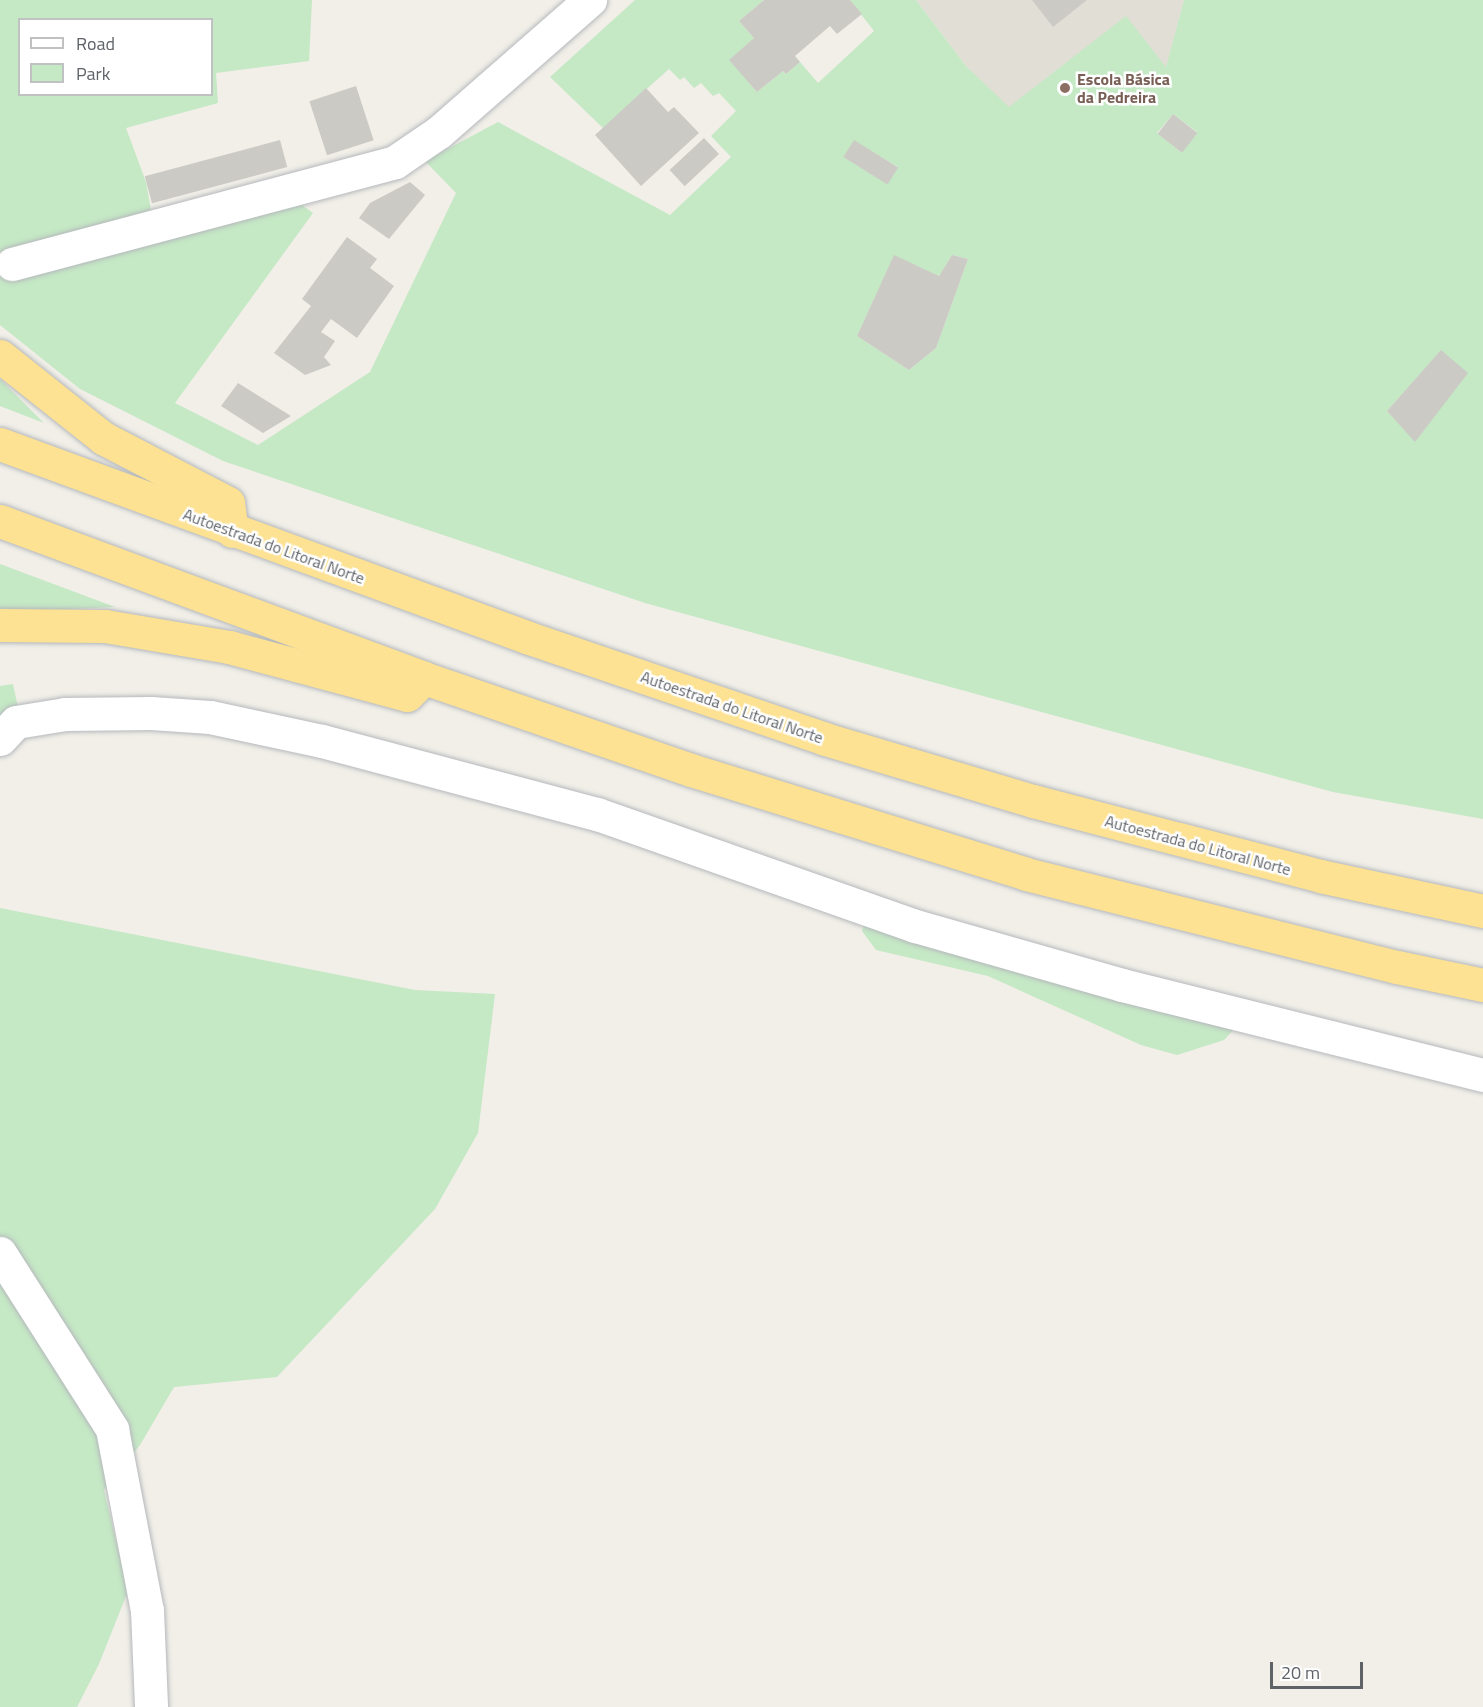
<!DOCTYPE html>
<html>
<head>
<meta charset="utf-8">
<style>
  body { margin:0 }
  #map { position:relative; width:1483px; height:1707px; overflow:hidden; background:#f1efe8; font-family:"Titillium Web",sans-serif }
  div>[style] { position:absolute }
  .education>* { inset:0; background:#e1ded6 }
  .green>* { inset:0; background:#c5e8c5 }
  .building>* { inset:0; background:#cccac5; transform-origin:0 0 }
  .roads { filter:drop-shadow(0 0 2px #b5b8bc) drop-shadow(0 0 2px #b5b8bc) }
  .minor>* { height:33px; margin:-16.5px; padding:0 16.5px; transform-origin:16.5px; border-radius:16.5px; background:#fff }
  .motorway>* { height:33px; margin:-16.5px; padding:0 16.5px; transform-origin:16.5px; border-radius:16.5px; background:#fde293 }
  .dots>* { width:16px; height:16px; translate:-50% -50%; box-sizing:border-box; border:3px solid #fff; border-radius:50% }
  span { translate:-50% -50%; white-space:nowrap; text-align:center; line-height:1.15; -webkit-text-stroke:5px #fff; paint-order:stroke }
  .education-label { font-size:16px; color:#785e54; font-weight:700 }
  .left { translate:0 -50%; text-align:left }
  .street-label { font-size:16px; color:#5f6368 }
  .legend { position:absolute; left:18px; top:18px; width:195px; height:78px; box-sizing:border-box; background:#fff; border:2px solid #bfc1c3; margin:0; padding:8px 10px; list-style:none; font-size:18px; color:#5f6368 }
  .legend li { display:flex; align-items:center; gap:12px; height:30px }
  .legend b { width:30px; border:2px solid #bfc1c3 }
  .scale { position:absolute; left:1270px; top:1662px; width:93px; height:27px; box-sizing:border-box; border:3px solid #5f6368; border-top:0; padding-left:8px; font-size:18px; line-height:21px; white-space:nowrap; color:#5f6368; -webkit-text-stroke:4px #fff; paint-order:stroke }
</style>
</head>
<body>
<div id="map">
  <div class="education">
    <i style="clip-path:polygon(916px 0,1184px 0,1166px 68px,1009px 108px,966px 66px)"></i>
  </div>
  <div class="green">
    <i style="clip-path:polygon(evenodd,0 0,312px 0,309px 61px,216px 73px,218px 103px,126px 128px,146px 182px,151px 210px,28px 246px,295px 200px,313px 213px,175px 403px,258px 445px,370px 372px,456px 193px,425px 161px,498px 122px,670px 215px,731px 157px,711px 136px,736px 111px,719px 93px,713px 96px,701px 83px,694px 88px,684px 77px,680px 80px,669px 69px,603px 128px,550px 77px,635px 0,764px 0,739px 21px,754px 38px,730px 60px,757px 92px,783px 71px,786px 74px,800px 62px,818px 83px,874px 31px,850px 0,916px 0,966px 66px,1009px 107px,1126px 16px,1166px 67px,1184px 0,1483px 0,1483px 819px,1333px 792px,645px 603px,223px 461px,80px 389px,0 325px,0 0,20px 20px,212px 20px,212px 94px,20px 94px,20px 20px,0 0,1173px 114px,1197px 132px,1181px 152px,1157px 133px,1173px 114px,0 0,854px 141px,898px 167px,883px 181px,844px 157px,854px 141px,0 0,952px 255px,968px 259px,936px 348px,909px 370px,857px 336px,894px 256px,939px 276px,952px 255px,0 0,1441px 351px,1415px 441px,1387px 411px,1441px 351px)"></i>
    <i style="clip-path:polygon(0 379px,44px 423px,0 406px)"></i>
    <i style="clip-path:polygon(0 564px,115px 607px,0 612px)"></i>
    <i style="clip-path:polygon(13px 684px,18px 707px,0 725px,0 686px)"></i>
    <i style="clip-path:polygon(0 908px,415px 990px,495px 994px,478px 1133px,435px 1209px,277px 1377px,174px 1387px,140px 1445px,104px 1490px,128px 1591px,99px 1664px,77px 1707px,0 1707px)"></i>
    <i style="clip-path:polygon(866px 917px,1240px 1023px,1224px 1040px,1177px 1055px,1141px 1045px,988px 976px,876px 950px,862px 931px)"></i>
  </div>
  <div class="building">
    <i style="clip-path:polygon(764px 0,850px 0,862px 14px,837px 34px,830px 26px,795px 56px,800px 62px,786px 74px,783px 71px,757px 92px,729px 60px,754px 38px,739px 21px)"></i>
    <i style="clip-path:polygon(1032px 0,1087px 0,1053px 27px)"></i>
    <i style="left:356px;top:86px;width:57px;height:49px;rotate:72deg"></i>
    <i style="clip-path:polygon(646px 88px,668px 112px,674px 107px,699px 133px,641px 186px,595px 135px)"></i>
    <i style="left:1173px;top:114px;width:31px;height:25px;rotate:38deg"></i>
    <i style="left:704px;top:138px;width:22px;height:47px;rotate:47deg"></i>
    <i style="left:280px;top:140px;width:28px;height:140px;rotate:75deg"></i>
    <i style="left:854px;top:140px;width:52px;height:20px;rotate:32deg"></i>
    <i style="clip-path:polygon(410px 182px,425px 195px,389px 239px,359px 218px,370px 203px)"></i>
    <i style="clip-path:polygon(347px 237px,377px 259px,370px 268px,394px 286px,357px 338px,331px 319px,321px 332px,335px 341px,324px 357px,331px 365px,305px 375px,274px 353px,311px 306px,302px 299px)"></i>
    <i style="clip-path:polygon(894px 255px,939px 276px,952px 255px,968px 259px,936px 348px,909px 370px,857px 336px)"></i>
    <i style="clip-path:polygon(1441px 350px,1468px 373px,1415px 442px,1387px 411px)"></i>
    <i style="clip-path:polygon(238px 383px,291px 416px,263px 433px,221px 406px)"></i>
  </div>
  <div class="roads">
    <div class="minor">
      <i style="left:12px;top:264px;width:396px;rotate:-14.9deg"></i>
      <i style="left:395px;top:162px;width:53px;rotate:-34.3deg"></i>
      <i style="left:439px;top:132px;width:201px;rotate:-41.2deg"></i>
      <i style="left:0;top:739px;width:23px;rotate:-47deg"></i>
      <i style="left:16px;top:722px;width:50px;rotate:-9.3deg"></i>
      <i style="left:65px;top:714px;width:86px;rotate:-0.7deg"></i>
      <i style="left:151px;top:713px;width:59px;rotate:3.9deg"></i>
      <i style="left:210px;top:717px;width:115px;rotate:12.1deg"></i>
      <i style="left:322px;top:741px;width:285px;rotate:14.9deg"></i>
      <i style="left:597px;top:814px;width:337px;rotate:19.4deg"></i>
      <i style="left:915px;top:926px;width:215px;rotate:15.9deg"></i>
      <i style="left:1122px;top:985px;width:372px;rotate:14deg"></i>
      <i style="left:0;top:1253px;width:209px;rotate:57.5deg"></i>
      <i style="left:112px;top:1429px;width:184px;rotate:79.1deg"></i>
      <i style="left:147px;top:1610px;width:97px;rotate:87.6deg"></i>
    </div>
    <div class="motorway">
      <i style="left:0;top:356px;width:132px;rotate:38.5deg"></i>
      <i style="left:103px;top:438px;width:141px;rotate:27.5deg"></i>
      <i style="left:228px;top:503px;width:28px;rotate:82deg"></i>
      <i style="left:0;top:444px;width:563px;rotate:20.14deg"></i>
      <i style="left:529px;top:638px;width:313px;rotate:18.8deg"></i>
      <i style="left:825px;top:739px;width:217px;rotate:16.6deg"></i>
      <i style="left:1033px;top:801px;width:297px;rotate:14.6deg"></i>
      <i style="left:1320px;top:876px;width:167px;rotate:12.1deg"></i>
      <i style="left:0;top:521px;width:452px;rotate:20.3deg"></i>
      <i style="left:424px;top:678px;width:282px;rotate:19deg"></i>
      <i style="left:691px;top:770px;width:351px;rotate:17.2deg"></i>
      <i style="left:1026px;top:874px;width:382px;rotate:14.1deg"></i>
      <i style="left:1397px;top:967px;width:88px;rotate:11.8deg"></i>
      <i style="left:0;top:625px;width:105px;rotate:0.5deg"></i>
      <i style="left:105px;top:626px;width:126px;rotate:9.6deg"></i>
      <i style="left:229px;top:647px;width:184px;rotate:15.1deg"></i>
      <i style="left:407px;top:695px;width:24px;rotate:-45deg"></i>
    </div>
  </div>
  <div class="dots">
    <i style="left:1065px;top:88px;background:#8d6e63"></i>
  </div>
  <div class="education-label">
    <span class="left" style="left:1077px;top:88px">Escola Básica<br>da Pedreira</span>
  </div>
  <div class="street-label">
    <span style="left:274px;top:546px;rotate:20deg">Autoestrada do Litoral Norte</span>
    <span style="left:732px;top:707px;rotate:19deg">Autoestrada do Litoral Norte</span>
    <span style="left:1198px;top:845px;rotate:15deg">Autoestrada do Litoral Norte</span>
  </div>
  <ul class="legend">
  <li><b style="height:8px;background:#fff"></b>Road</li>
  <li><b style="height:16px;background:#c5e8c5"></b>Park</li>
  </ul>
  <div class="scale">20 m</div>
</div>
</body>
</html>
